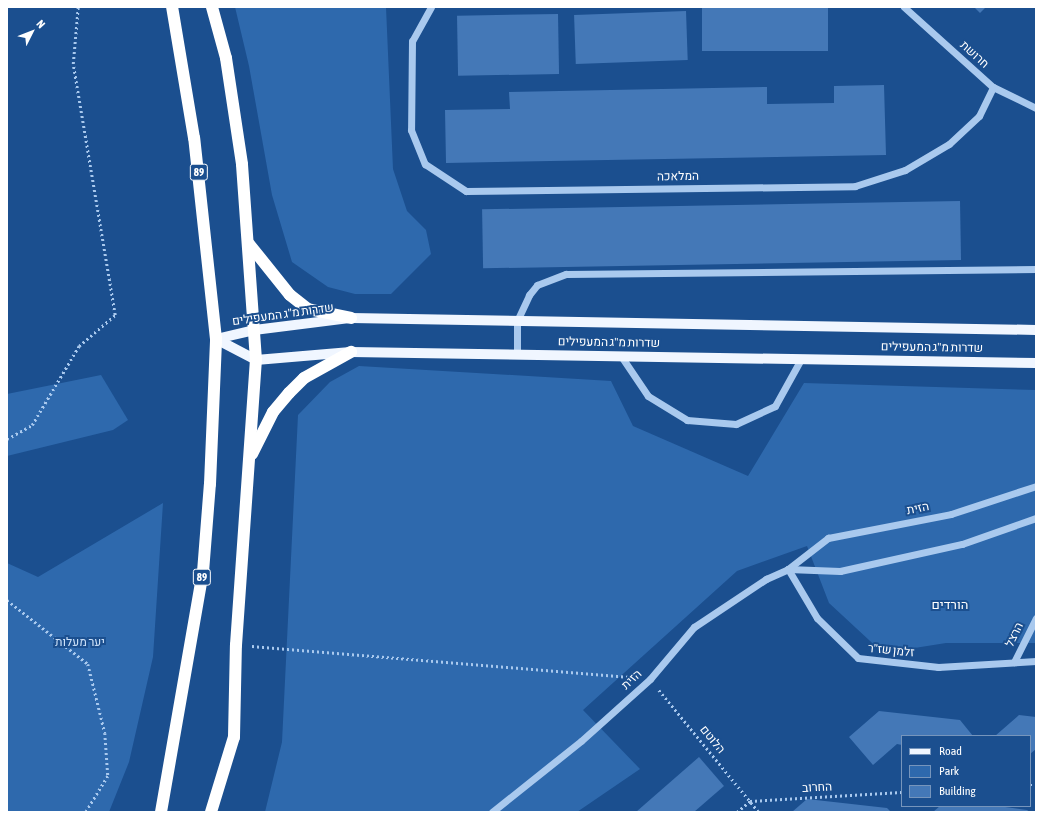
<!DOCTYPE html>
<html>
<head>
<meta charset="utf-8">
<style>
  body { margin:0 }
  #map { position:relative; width:1043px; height:819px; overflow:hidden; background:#1b4f8f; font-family:"Asap Condensed",Heebo,sans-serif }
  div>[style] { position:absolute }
  .green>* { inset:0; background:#2e69ad }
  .building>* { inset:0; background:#4478b7; transform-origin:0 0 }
  .path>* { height:2.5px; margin-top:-1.25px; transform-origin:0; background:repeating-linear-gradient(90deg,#a9c9ee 0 2px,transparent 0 5px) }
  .minor>* { height:7px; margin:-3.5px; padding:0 3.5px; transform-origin:3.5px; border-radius:3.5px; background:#a9c9ee }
  .major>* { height:10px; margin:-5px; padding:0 5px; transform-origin:5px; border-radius:5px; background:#f0f6ff }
  .highway>* { height:12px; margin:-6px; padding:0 6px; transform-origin:6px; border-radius:6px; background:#fff }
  span { translate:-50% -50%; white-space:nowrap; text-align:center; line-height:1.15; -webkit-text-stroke:4px #1b4f8f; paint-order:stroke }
  .shield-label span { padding:1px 3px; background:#1b4f8f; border:1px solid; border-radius:3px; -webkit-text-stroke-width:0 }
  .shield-label { font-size:11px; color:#fff; font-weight:700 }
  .street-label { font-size:12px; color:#fff }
  .park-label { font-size:12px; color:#cfe3fa }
  .neighbourhood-label { font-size:13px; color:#fff }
  .frame { position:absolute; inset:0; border:8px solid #fff; pointer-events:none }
  .legend { position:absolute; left:901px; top:735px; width:130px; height:72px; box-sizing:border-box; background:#1b4f8f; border:1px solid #7695bc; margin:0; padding:5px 7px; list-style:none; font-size:12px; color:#fff }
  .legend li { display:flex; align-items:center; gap:8px; height:20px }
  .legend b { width:20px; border:1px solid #7695bc }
  .north { position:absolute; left:12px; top:12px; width:40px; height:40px; -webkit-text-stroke:3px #1b4f8f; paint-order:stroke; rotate:48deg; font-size:11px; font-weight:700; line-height:16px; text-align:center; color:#fff }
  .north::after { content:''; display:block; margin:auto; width:14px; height:18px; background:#fff; clip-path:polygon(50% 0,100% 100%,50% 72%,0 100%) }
</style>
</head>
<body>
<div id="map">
  <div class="green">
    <i style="clip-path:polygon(235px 7px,386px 7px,393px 169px,407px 211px,426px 230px,431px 254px,391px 294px,355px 294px,328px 287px,292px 262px,272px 195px,249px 66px)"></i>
    <i style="clip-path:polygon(359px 366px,611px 381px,633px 426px,748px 476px,804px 383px,1036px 390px,1036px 643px,946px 643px,883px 653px,829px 603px,807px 546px,737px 571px,583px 710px,640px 769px,577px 812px,265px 812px,282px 742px,298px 415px,330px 382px)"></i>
    <i style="clip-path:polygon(101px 375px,128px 420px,113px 430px,7px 456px,7px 394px)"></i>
    <i style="clip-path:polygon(163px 503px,153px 657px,129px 762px,109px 812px,7px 812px,7px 563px,38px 577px)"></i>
  </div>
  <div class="building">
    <i style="left:702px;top:7px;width:126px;height:44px"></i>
    <i style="clip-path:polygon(974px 7px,986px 7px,980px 13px)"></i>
    <i style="left:686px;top:11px;width:49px;height:112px;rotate:88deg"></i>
    <i style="left:558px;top:14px;width:60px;height:101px;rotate:89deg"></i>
    <i style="clip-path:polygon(884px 85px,886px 155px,446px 163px,445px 110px,510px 109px,509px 92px,767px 87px,767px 104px,834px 103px,834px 86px)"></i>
    <i style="left:960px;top:201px;width:59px;height:478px;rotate:89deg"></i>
    <i style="clip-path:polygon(879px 711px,960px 720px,973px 736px,902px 736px,902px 745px,897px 744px,873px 765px,849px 737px)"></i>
    <i style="clip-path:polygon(1019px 715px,1036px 717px,1036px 749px,1030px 754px,1030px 736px,995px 736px)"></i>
    <i style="clip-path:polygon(699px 757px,724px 786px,694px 812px,636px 812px)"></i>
    <i style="clip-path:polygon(807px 799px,887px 808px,891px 812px,792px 812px)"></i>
    <i style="clip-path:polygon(940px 806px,998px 806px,1027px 810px,1030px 812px,933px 812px)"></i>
  </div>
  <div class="path">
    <i style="left:7px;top:439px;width:29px;rotate:-29deg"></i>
    <i style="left:32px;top:425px;width:92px;rotate:-59.3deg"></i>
    <i style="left:79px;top:346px;width:48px;rotate:-40.7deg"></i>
    <i style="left:115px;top:315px;width:254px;rotate:-99.5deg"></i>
    <i style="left:73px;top:64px;width:57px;rotate:-85deg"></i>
    <i style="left:7px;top:600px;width:103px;rotate:38.3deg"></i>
    <i style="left:88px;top:664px;width:71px;rotate:76.2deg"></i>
    <i style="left:105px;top:733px;width:43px;rotate:86deg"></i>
    <i style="left:108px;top:776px;width:42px;rotate:121.4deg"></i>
    <i style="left:252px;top:646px;width:379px;rotate:4.7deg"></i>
    <i style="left:659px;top:690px;width:158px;rotate:50.7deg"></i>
    <i style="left:1030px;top:785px;width:6px"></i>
    <i style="left:737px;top:812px;width:17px;rotate:-40deg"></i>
    <i style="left:750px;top:801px;width:152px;rotate:-3.4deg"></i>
  </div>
  <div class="minor">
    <i style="left:431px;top:7px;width:39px;rotate:119deg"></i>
    <i style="left:412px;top:41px;width:89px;rotate:90.6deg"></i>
    <i style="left:411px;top:130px;width:37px;rotate:68deg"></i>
    <i style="left:425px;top:164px;width:49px;rotate:33.4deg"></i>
    <i style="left:466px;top:191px;width:389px;rotate:-0.7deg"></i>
    <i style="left:855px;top:186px;width:52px;rotate:-17.7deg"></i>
    <i style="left:905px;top:170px;width:51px;rotate:-30.6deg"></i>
    <i style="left:949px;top:144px;width:41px;rotate:-43deg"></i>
    <i style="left:979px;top:116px;width:32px;rotate:-64deg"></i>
    <i style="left:904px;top:7px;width:120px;rotate:42deg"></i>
    <i style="left:993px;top:87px;width:48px;rotate:26deg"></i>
    <i style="left:517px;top:354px;width:33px;rotate:-90deg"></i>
    <i style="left:517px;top:321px;width:29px;rotate:-65deg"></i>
    <i style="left:529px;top:295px;width:13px;rotate:-51deg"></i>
    <i style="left:537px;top:285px;width:31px;rotate:-21deg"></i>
    <i style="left:566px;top:274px;width:470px;rotate:-0.6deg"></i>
    <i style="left:621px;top:356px;width:48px;rotate:56deg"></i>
    <i style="left:648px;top:396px;width:46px;rotate:31.6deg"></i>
    <i style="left:687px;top:420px;width:49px;rotate:4.7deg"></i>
    <i style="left:736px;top:424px;width:43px;rotate:-24.8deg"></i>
    <i style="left:775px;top:406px;width:54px;rotate:-61deg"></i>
    <i style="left:788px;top:569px;width:57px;rotate:59.4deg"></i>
    <i style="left:817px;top:618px;width:57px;rotate:44.3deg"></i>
    <i style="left:858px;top:658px;width:81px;rotate:6.4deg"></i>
    <i style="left:938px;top:667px;width:98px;rotate:-3.5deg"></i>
    <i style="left:788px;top:569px;width:52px;rotate:2.2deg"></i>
    <i style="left:840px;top:571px;width:125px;rotate:-12.5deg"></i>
    <i style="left:962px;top:544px;width:78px;rotate:-19.4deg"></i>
    <i style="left:1014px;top:662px;width:49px;rotate:-63.4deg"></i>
    <i style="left:492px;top:812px;width:114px;rotate:-38.6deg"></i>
    <i style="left:581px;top:741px;width:93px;rotate:-41.9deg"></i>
    <i style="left:650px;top:679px;width:68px;rotate:-49.8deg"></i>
    <i style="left:694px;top:627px;width:87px;rotate:-33.7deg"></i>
    <i style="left:766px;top:579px;width:24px;rotate:-24deg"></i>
    <i style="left:788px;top:569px;width:51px;rotate:-37.8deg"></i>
    <i style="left:828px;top:538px;width:125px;rotate:-11deg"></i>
    <i style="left:951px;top:514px;width:89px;rotate:-18.2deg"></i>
  </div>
  <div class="major">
    <i style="left:216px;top:339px;width:45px;rotate:27.7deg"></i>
    <i style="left:256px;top:360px;width:95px;rotate:-4.8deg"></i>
    <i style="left:351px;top:352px;width:685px;rotate:0.92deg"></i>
    <i style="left:216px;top:339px;width:39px;rotate:-13deg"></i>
    <i style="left:254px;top:330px;width:98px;rotate:-7.1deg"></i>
    <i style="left:351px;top:318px;width:685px;rotate:1deg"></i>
  </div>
  <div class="highway">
    <i style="left:249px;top:244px;width:65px;rotate:51.2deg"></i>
    <i style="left:290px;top:295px;width:23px;rotate:38deg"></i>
    <i style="left:308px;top:309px;width:44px;rotate:11.8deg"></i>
    <i style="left:252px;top:454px;width:47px;rotate:-63.4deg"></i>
    <i style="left:273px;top:412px;width:25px;rotate:-50deg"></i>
    <i style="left:289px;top:393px;width:21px;rotate:-45deg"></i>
    <i style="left:304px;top:378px;width:54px;rotate:-29deg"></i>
    <i style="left:161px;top:812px;width:244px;rotate:-80.1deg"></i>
    <i style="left:203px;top:572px;width:88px;rotate:-85.5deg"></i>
    <i style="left:210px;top:484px;width:145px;rotate:-87.6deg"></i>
    <i style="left:216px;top:339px;width:202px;rotate:-96.2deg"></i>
    <i style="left:194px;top:138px;width:133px;rotate:-99.5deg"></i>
    <i style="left:211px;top:812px;width:78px;rotate:-73deg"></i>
    <i style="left:234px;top:737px;width:92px;rotate:-88.8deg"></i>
    <i style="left:236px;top:645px;width:286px;rotate:-86deg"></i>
    <i style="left:256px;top:360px;width:196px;rotate:-94.1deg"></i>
    <i style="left:242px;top:164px;width:107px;rotate:-98.6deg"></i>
    <i style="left:226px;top:58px;width:53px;rotate:-105.4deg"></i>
  </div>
  <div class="shield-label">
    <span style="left:199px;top:172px">89</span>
    <span style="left:202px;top:577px">89</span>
  </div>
  <div class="street-label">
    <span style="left:974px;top:55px;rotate:42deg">חרושת</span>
    <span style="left:678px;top:177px;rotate:-1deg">המלאכה</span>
    <span style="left:283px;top:315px;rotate:-8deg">שדרות מ"ג המעפילים</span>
    <span style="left:609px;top:343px;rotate:1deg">שדרות מ"ג המעפילים</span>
    <span style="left:932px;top:348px;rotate:1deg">שדרות מ"ג המעפילים</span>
    <span style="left:918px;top:509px;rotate:-11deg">הזית</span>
    <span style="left:1015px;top:635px;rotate:-64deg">הרצל</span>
    <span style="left:891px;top:651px;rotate:6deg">זלמן שז"ר</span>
    <span style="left:632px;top:680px;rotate:-43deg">הזית</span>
    <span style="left:712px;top:740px;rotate:51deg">הלוטם</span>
    <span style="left:817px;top:788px;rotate:-3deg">החרוב</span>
  </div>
  <div class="park-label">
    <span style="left:80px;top:643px">יער מעלות</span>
  </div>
  <div class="neighbourhood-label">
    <span style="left:950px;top:605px">הורדים</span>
  </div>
  <div class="frame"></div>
  <ul class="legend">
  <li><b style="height:5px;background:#f0f6ff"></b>Road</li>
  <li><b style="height:11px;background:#2e69ad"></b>Park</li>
  <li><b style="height:11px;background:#4478b7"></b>Building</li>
  </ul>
  <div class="north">N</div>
</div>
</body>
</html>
